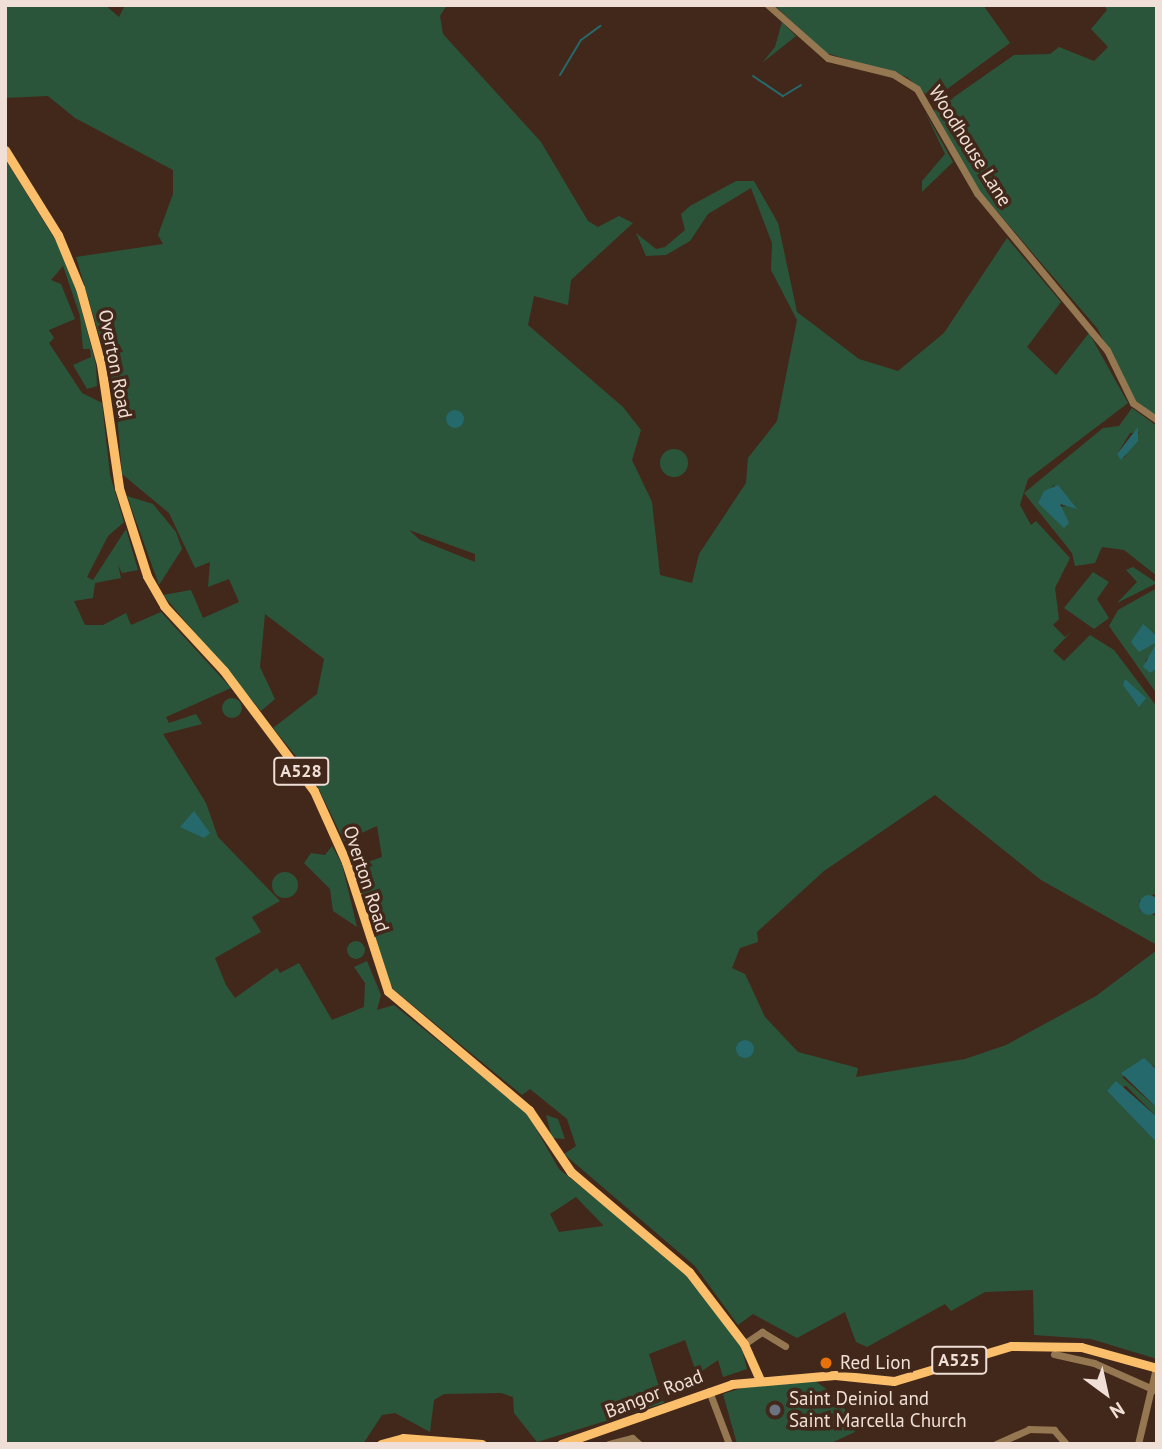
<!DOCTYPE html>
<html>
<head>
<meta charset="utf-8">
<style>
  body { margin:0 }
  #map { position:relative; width:1162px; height:1449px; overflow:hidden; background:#42281a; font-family:"PT Sans",sans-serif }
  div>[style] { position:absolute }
  .green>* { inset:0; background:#2b553b }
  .round { border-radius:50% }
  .water>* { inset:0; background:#25696c }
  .stream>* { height:2px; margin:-1px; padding:0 1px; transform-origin:1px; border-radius:1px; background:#25696c }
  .minor>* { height:7px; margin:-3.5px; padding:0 3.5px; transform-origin:3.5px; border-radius:3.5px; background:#957851 }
  .major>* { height:9px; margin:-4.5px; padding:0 4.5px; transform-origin:4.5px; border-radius:4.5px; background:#fbbf6c }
  .dots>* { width:19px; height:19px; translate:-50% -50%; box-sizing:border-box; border:4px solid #42281a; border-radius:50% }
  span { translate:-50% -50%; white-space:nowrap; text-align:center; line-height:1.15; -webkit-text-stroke:7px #42281a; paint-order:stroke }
  .shield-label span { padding:2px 5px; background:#42281a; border:2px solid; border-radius:5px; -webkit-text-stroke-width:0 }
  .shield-label { font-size:18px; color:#f0dfd6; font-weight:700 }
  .street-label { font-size:19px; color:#f0dfd6 }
  .poi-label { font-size:19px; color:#f0dfd6 }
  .left { translate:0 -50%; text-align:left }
  .frame { position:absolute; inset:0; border:7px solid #f0dfd6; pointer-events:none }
  .north { position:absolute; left:1071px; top:1358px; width:70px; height:70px; -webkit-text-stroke:5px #42281a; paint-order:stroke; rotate:147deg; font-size:19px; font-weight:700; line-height:28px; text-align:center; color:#f0dfd6 }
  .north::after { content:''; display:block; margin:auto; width:24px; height:32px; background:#f0dfd6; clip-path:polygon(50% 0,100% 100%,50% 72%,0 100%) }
</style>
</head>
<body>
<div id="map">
  <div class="green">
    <i style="clip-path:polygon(evenodd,5px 5px,105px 5px,119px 17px,125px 5px,447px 5px,440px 16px,443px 34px,541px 142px,588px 221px,598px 227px,619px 216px,633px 223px,571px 280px,568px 305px,534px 296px,528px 325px,623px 407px,641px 430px,632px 460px,652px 502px,660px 575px,692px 583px,699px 554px,746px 483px,748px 458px,777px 421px,797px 320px,771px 270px,772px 243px,751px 188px,708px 214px,690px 241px,666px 255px,646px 256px,636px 233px,656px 249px,665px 247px,685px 230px,681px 214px,690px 206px,736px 181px,754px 181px,778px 223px,797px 312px,859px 359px,898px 371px,944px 333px,1007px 238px,1061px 302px,1027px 347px,1056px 375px,1089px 333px,1128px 403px,1028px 479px,1020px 505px,1031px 525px,1036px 521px,1070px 558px,1055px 588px,1059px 619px,1053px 625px,1065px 637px,1072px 631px,1053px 651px,1064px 661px,1090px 635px,1114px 650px,1157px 707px,1157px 893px,1139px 901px,1140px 911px,1157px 916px,1157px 945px,1041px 880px,935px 795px,824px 871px,757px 932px,758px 942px,740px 948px,732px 968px,745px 974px,765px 1017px,798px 1052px,858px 1068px,856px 1077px,965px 1059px,1006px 1045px,1096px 996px,1157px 950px,1157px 1070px,1153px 1065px,1122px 1077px,1157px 1108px,1157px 1117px,1126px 1086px,1107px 1091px,1157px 1143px,1157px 1359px,1091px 1339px,1034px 1335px,1033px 1290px,985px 1292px,951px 1311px,945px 1304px,867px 1347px,856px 1342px,845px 1312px,797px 1338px,753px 1314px,738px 1325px,695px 1266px,564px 1154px,576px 1146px,567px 1119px,530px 1089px,522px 1095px,394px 990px,382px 970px,353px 867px,382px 857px,377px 826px,344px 841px,313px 777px,273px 728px,317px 694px,324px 659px,265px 614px,260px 667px,275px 699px,261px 711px,163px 595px,191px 590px,203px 618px,239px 602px,229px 579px,208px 587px,210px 562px,195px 568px,169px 513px,122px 474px,115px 389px,76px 257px,163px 244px,158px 235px,173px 194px,173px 170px,75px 118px,48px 96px,5px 98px,5px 5px,409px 530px,475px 554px,475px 562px,420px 540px,409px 530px)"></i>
    <i style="clip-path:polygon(774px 5px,983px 5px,1010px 43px,932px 100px,907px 77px,826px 53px)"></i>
    <i style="clip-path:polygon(1104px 5px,1157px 5px,1157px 418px,1135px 400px,1097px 328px,976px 187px,934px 111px,1014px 55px,1050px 54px,1059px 47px,1094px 61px,1108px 47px,1091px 29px,1107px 10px)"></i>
    <i style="clip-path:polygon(782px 22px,796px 36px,762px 63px,775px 47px)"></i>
    <i style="clip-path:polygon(925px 112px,953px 162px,922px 192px,922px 181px,945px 154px)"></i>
    <i style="clip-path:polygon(evenodd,5px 159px,69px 262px,96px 365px,97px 386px,87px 389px,73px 365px,91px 357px,90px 349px,83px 349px,80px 316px,63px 266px,51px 280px,61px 284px,75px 319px,49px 330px,54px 338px,49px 343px,82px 393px,102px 403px,110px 475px,124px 522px,108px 536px,87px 577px,93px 580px,126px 529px,138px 570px,122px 573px,118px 565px,121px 578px,95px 583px,93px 598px,74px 601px,85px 625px,103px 625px,126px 613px,131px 625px,161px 612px,231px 688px,166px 717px,169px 723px,196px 714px,202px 724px,163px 734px,206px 803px,218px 837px,280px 901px,252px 917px,261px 932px,215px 958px,226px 985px,235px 998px,277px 968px,280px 973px,299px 963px,332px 1020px,364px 1007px,365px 983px,354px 967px,367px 961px,381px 995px,377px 1010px,394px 1005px,527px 1113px,559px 1169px,680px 1267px,740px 1341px,747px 1369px,723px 1377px,718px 1360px,702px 1371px,705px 1381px,688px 1385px,697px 1375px,685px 1340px,649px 1354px,664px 1403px,537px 1442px,514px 1413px,513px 1397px,501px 1393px,444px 1394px,434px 1400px,430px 1432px,395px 1413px,382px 1415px,363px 1444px,5px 1444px,5px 159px,576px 1197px,603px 1225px,603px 1226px,559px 1232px,550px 1214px,576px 1197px)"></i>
    <i style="clip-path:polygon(evenodd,1132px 408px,1157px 426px,1157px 576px,1124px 550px,1102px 547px,1095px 563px,1075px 566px,1072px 553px,1024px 493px,1103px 428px,1119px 426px,1132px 408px,1139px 432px,1124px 458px,1117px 454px,1130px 433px,1139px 432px,1132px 408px,1054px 485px,1067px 506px,1059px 507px,1065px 527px,1038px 503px,1054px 485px)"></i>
    <i class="round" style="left:660px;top:449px;width:28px;height:28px"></i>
    <i style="clip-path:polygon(127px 496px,153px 504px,176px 532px,182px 549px,159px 585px)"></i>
    <i style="clip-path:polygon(1133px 567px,1157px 583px,1117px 603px,1137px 582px,1126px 570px)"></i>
    <i style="clip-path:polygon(1093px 572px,1109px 582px,1097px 599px,1109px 618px,1094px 629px,1064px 608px)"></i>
    <i style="clip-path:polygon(1157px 588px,1157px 636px,1152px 631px,1149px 644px,1157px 642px,1155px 651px,1145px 661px,1151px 673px,1157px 668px,1157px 694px,1109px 626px,1118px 610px)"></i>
    <i class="round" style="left:222px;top:698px;width:20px;height:20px"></i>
    <i style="clip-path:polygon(332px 846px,342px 864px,357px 927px,333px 911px,330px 889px,304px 863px,311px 853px,325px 855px)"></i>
    <i class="round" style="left:272px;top:872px;width:26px;height:26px"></i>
    <i class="round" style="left:347px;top:941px;width:18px;height:18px"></i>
    <i style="clip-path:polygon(546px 1115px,558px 1119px,565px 1139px,552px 1138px)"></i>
    <i style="clip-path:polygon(815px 1381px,840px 1399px,855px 1432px,829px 1444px,737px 1444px,723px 1394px,754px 1384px)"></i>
  </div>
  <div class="water">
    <i class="round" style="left:446px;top:410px;width:18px;height:18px"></i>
    <i style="clip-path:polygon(1138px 427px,1138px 441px,1121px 460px,1117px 454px)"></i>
    <i style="clip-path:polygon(1058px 485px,1077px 509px,1060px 504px,1069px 523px,1064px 528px,1038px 503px,1044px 491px)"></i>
    <i style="clip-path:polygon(1143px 624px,1157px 636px,1157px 668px,1151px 673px,1143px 667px,1157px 642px,1139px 652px,1131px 642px)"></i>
    <i style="clip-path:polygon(1125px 679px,1146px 698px,1139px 707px,1123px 685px)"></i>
    <i style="clip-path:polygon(194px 811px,210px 833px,204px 838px,180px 827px)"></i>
    <i class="round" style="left:1139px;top:895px;width:20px;height:20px"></i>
    <i class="round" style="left:736px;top:1040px;width:18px;height:18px"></i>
    <i style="clip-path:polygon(1144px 1058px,1157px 1070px,1157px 1108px,1121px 1073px)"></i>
    <i style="clip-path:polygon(1116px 1081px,1157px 1117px,1157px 1143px,1107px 1091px)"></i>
  </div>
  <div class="stream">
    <i style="left:560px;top:75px;width:41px;rotate:-59deg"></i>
    <i style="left:581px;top:40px;width:24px;rotate:-36deg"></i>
    <i style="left:753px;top:76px;width:36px;rotate:34deg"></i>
    <i style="left:783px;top:96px;width:21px;rotate:-31deg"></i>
  </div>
  <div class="minor">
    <i style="left:768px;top:5px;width:80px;rotate:41.5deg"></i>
    <i style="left:828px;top:58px;width:67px;rotate:13.8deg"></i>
    <i style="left:893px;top:74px;width:28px;rotate:32deg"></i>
    <i style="left:917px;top:89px;width:120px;rotate:60deg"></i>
    <i style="left:977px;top:193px;width:204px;rotate:50.4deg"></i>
    <i style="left:1107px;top:350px;width:59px;rotate:63.9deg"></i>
    <i style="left:1133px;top:403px;width:29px;rotate:35deg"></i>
    <i style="left:744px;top:1344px;width:22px;rotate:-34deg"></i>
    <i style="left:762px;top:1332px;width:27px;rotate:31deg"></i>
    <i style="left:1054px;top:1354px;width:41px;rotate:12.7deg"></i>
    <i style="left:1094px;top:1363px;width:69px;rotate:24deg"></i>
    <i style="left:709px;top:1391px;width:57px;rotate:69.3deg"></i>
    <i style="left:609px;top:1444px;width:24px;rotate:-15deg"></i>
    <i style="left:632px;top:1438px;width:9px;rotate:41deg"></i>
    <i style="left:996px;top:1444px;width:36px;rotate:-24deg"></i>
    <i style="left:1029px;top:1429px;width:25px;rotate:2deg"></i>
    <i style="left:1054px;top:1430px;width:18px;rotate:49deg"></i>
    <i style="left:1138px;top:1444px;width:78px;rotate:-76.7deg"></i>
  </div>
  <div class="major">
    <i style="left:5px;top:150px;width:100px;rotate:58.1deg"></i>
    <i style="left:58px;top:235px;width:57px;rotate:67.5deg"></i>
    <i style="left:80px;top:288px;width:79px;rotate:74.6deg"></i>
    <i style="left:101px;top:364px;width:125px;rotate:81.7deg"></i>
    <i style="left:119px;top:488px;width:92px;rotate:72.3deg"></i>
    <i style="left:147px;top:576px;width:34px;rotate:60deg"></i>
    <i style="left:164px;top:606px;width:88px;rotate:47.3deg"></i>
    <i style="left:224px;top:671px;width:150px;rotate:53.1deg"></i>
    <i style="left:314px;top:791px;width:78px;rotate:65.7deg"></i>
    <i style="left:346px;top:862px;width:136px;rotate:72deg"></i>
    <i style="left:388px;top:991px;width:185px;rotate:40.2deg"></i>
    <i style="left:529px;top:1110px;width:75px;rotate:55.9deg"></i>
    <i style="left:571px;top:1172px;width:155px;rotate:40.3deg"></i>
    <i style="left:689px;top:1272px;width:91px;rotate:52.6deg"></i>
    <i style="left:744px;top:1344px;width:39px;rotate:66deg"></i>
    <i style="left:381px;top:1444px;width:23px;rotate:-15deg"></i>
    <i style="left:403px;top:1438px;width:79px;rotate:4.3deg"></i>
    <i style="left:561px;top:1444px;width:181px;rotate:-19.3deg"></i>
    <i style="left:732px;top:1384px;width:103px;rotate:-5deg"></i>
    <i style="left:835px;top:1375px;width:59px;rotate:5.8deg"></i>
    <i style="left:894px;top:1381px;width:122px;rotate:-16.7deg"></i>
    <i style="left:1011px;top:1346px;width:70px;rotate:0.8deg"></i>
    <i style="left:1081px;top:1347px;width:79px;rotate:15.4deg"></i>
  </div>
  <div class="dots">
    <i style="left:826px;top:1363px;background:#e8710a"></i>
    <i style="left:775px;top:1410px;background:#6b7280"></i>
  </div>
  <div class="shield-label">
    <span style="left:301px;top:771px">A528</span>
    <span style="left:959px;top:1360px">A525</span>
  </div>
  <div class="street-label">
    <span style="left:970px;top:146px;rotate:58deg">Woodhouse Lane</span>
    <span style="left:115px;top:364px;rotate:79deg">Overton Road</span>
    <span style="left:366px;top:879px;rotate:72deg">Overton Road</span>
    <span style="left:654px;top:1394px;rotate:-21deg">Bangor Road</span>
  </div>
  <div class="poi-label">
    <span class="left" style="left:840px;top:1363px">Red Lion</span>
    <span class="left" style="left:789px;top:1410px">Saint Deiniol and<br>Saint Marcella Church</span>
  </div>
  <div class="frame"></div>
  <div class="north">N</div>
</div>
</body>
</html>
